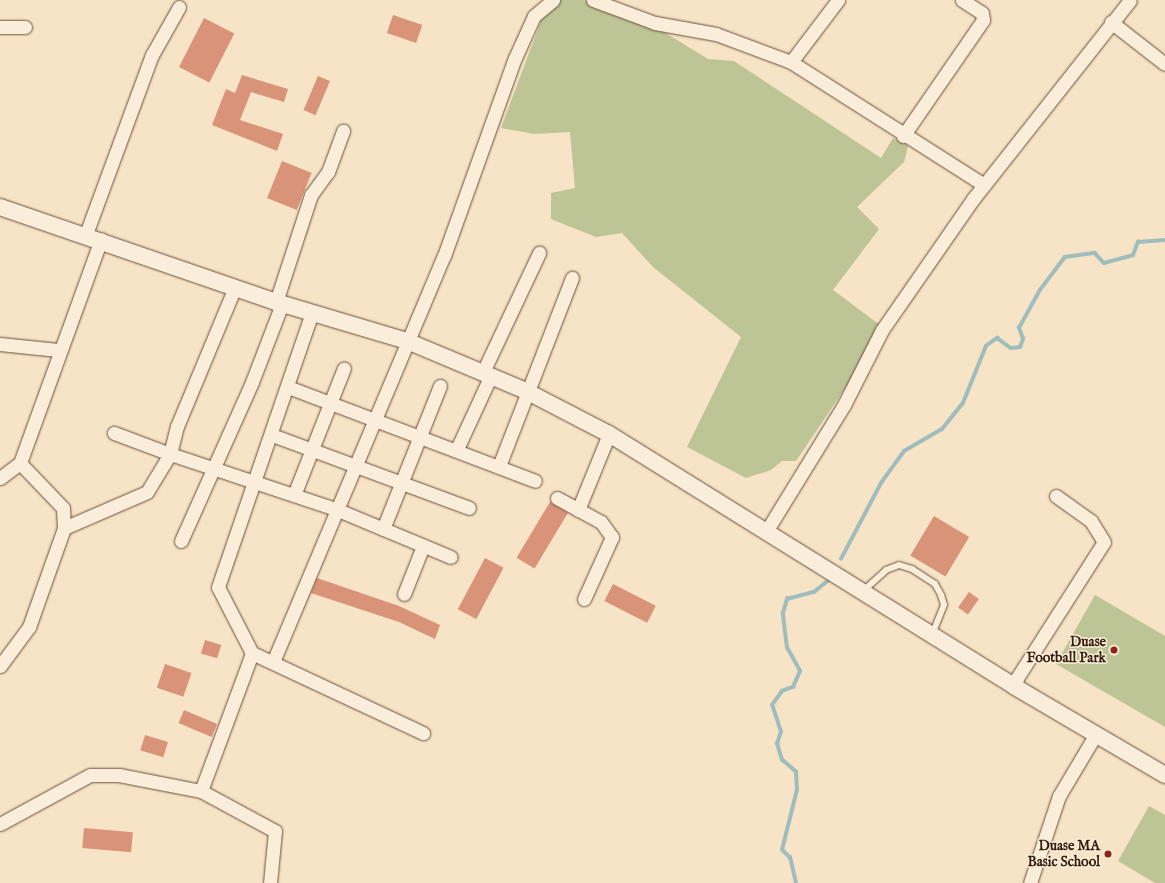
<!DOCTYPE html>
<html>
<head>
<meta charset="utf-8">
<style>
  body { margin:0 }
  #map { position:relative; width:1165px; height:883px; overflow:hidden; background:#f7e3c5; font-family:"IM FELL English",serif }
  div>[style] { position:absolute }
  .green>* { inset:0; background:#bdc495 }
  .stream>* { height:3.5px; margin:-1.75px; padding:0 1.75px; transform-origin:1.75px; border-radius:1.75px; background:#9fbdbc }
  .building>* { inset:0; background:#d89379; transform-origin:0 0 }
  .roads { filter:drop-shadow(0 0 1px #67503b) drop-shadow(0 0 1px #67503b) }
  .service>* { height:6px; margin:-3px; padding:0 3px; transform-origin:3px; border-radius:3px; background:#faedd9 }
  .minor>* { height:13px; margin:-6.5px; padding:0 6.5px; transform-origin:6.5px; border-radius:6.5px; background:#faedd9 }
  .tertiary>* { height:16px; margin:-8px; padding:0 8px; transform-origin:8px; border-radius:8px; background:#faedd9 }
  .dots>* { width:11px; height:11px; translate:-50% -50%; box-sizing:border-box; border:2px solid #faedd9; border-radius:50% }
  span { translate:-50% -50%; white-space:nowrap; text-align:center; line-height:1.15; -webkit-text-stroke:3px #faedd9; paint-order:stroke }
  .poi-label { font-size:14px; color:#371f0d; font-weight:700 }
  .right { translate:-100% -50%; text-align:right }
</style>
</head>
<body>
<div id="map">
  <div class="green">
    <i style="clip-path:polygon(558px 0,584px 0,664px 32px,708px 59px,734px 61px,881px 158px,893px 138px,908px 146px,904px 162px,857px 207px,879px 229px,833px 290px,880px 325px,856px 372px,796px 461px,782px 461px,771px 470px,746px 478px,687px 447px,741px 337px,653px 267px,622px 233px,596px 237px,551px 219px,551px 193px,575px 188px,570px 132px,534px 134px,501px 128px,544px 13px)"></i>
    <i style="clip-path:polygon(1095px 595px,1165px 636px,1165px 727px,1056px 664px)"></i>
    <i style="clip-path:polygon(1149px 806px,1165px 815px,1165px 883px,1155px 883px,1118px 861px)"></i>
  </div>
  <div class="stream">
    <i style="left:841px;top:559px;width:86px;rotate:-62.2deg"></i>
    <i style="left:881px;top:483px;width:39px;rotate:-54deg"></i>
    <i style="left:904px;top:451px;width:44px;rotate:-30.1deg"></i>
    <i style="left:942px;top:429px;width:33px;rotate:-51deg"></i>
    <i style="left:963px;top:403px;width:61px;rotate:-68deg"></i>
    <i style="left:986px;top:346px;width:14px;rotate:-36deg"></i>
    <i style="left:997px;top:338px;width:17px;rotate:36deg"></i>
    <i style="left:1011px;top:348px;width:9px;rotate:-6deg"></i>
    <i style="left:1020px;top:347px;width:9px;rotate:-69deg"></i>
    <i style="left:1023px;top:339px;width:12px;rotate:-110deg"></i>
    <i style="left:1019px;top:328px;width:43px;rotate:-61.1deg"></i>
    <i style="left:1040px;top:290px;width:41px;rotate:-52.9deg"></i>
    <i style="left:1065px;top:257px;width:30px;rotate:-8deg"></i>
    <i style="left:1095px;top:253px;width:13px;rotate:48deg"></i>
    <i style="left:1104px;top:263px;width:30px;rotate:-15deg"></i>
    <i style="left:1133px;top:255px;width:14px;rotate:-69deg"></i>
    <i style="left:1138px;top:242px;width:27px;rotate:-4deg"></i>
    <i style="left:796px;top:883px;width:26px;rotate:-103deg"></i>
    <i style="left:790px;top:858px;width:11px;rotate:-135deg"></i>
    <i style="left:782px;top:850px;width:62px;rotate:-76deg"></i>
    <i style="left:797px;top:790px;width:18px;rotate:-93deg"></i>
    <i style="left:796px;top:772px;width:18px;rotate:-139deg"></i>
    <i style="left:782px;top:760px;width:17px;rotate:-107deg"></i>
    <i style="left:777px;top:744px;width:13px;rotate:-72deg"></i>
    <i style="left:781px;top:732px;width:28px;rotate:-108deg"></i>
    <i style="left:772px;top:705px;width:17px;rotate:-54deg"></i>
    <i style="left:782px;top:691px;width:12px;rotate:-20deg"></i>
    <i style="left:793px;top:687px;width:17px;rotate:-66deg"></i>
    <i style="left:800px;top:671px;width:26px;rotate:-119deg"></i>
    <i style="left:787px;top:648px;width:35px;rotate:-97deg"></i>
    <i style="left:783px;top:613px;width:15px;rotate:-74deg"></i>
    <i style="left:787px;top:599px;width:28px;rotate:-15deg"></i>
    <i style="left:814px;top:592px;width:22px;rotate:-39deg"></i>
  </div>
  <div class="building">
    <i style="left:393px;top:15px;width:31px;height:19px;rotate:19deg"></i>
    <i style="left:204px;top:18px;width:34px;height:55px;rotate:27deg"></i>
    <i style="clip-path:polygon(242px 75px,288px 89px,284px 102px,251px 92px,240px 120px,283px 134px,277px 151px,212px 125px,226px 89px,235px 93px)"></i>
    <i style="left:318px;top:76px;width:13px;height:37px;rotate:23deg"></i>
    <i style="left:282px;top:161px;width:32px;height:40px;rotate:22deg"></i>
    <i style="left:550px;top:502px;width:21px;height:65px;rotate:31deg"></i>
    <i style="left:934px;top:516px;width:41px;height:46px;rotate:31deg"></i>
    <i style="left:485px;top:558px;width:21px;height:58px;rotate:28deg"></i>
    <i style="clip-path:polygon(317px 578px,399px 606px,440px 625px,435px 639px,399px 622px,311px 593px)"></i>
    <i style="left:613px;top:584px;width:48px;height:19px;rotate:27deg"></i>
    <i style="left:969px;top:592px;width:12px;height:19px;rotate:35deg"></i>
    <i style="left:205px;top:640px;width:17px;height:14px;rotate:17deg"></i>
    <i style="left:165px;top:664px;width:28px;height:25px;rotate:19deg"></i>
    <i style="left:184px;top:710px;width:36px;height:14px;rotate:23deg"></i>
    <i style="left:145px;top:735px;width:24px;height:16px;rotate:17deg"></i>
    <i style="left:84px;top:828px;width:49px;height:20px;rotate:5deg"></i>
  </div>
  <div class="roads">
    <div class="service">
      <i style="left:863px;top:591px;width:31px;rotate:-42deg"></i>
      <i style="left:886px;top:570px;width:14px;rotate:-21deg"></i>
      <i style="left:899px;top:565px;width:14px;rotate:17deg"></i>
      <i style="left:912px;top:569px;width:27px;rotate:33deg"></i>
      <i style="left:935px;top:584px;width:13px;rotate:61deg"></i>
      <i style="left:941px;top:595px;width:10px;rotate:73deg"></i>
      <i style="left:944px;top:605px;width:32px;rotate:112deg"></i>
    </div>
    <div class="minor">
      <i style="left:593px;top:0;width:66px;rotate:20.4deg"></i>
      <i style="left:655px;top:23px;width:62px;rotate:10.2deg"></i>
      <i style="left:716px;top:34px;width:80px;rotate:20.5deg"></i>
      <i style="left:791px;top:62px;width:229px;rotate:32.5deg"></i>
      <i style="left:1111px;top:22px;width:68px;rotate:37.9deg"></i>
      <i style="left:0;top:27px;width:25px"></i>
      <i style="left:791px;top:62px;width:78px;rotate:-52.8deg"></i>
      <i style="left:903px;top:136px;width:141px;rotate:-55.4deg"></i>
      <i style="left:983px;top:20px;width:7px;rotate:-98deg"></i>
      <i style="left:982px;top:13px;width:24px;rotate:-147deg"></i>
      <i style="left:86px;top:234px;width:191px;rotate:-69.8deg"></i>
      <i style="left:152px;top:55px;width:55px;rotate:-60.6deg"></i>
      <i style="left:235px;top:287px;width:151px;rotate:112.6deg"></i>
      <i style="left:177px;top:426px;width:29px;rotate:104deg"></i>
      <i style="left:170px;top:454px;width:177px;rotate:18.4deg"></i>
      <i style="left:338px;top:510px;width:122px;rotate:22.6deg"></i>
      <i style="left:276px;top:302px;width:113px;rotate:-71.9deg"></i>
      <i style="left:311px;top:195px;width:29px;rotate:-54deg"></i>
      <i style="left:328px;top:172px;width:44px;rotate:-69.9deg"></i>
      <i style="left:0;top:344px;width:58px;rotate:5.9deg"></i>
      <i style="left:483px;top:372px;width:132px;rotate:-64.8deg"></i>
      <i style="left:288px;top:387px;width:264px;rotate:20.8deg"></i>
      <i style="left:272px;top:435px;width:210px;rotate:20.3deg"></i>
      <i style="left:457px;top:449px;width:81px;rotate:-65.3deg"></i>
      <i style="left:499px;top:466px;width:202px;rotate:-68.8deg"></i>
      <i style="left:0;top:478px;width:25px;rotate:-37deg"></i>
      <i style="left:20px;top:463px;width:238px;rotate:-70.1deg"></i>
      <i style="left:294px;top:495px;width:136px;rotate:-68.5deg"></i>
      <i style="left:557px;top:498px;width:50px;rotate:28.6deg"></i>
      <i style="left:601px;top:522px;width:19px;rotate:54deg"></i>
      <i style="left:612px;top:537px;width:68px;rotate:114.3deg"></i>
      <i style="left:578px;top:510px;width:82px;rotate:-67.8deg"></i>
      <i style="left:64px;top:528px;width:90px;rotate:-23.4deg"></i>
      <i style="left:147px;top:492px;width:44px;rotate:-58.8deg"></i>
      <i style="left:170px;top:454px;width:60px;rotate:-159.4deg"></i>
      <i style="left:383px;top:529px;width:154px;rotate:-68.3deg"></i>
      <i style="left:767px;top:530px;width:147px;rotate:-58.4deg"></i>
      <i style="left:844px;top:405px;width:84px;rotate:-63.1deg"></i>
      <i style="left:882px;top:330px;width:160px;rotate:-55.2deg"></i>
      <i style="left:973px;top:199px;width:253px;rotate:-51.7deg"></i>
      <i style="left:181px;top:541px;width:174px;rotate:-65.9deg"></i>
      <i style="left:252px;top:382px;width:84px;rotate:-69deg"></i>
      <i style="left:404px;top:594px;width:52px;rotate:-68.4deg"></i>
      <i style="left:252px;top:653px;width:74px;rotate:-117.3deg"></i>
      <i style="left:218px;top:587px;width:290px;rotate:-71.1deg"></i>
      <i style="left:273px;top:662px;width:441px;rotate:-67.2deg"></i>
      <i style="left:444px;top:256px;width:210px;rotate:-70.3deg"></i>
      <i style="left:515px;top:58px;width:46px;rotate:-65.7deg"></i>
      <i style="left:534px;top:16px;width:25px;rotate:-40deg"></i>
      <i style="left:0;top:666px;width:49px;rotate:-53.4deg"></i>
      <i style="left:29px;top:627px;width:105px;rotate:-70.5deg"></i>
      <i style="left:64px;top:528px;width:20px;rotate:-93deg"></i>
      <i style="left:63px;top:508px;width:62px;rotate:-133.7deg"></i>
      <i style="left:1015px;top:687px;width:9px;rotate:-77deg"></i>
      <i style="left:1017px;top:678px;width:161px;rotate:-57.4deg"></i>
      <i style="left:1104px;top:542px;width:25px;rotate:-122deg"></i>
      <i style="left:1091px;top:521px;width:43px;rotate:-144.5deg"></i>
      <i style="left:201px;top:791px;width:147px;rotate:-69.7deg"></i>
      <i style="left:252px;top:653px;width:189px;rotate:25.1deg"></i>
      <i style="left:0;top:824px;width:102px;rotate:-28.6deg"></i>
      <i style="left:90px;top:775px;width:29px"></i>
      <i style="left:119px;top:775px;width:84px;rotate:11deg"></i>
      <i style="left:201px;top:791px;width:84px;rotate:28.4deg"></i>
      <i style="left:275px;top:831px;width:52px;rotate:95.5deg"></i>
      <i style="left:1030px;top:883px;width:92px;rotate:-71.6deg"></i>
      <i style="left:1059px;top:796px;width:72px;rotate:-59.2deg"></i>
    </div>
    <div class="tertiary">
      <i style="left:0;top:207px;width:292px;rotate:19deg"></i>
      <i style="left:276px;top:302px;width:137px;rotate:16.6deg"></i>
      <i style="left:407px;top:341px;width:129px;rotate:22.8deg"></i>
      <i style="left:526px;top:391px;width:93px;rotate:27.4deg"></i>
      <i style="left:609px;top:434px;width:478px;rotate:31.9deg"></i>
      <i style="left:1015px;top:687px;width:174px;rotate:30.4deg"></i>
    </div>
  </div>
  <div class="dots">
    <i style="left:1114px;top:650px;background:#8f2418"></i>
    <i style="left:1108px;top:854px;background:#8f2418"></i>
  </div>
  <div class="poi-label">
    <span class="right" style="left:1106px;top:650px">Duase<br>Football Park</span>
    <span class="right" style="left:1100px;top:854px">Duase MA<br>Basic School</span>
  </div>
</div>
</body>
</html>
